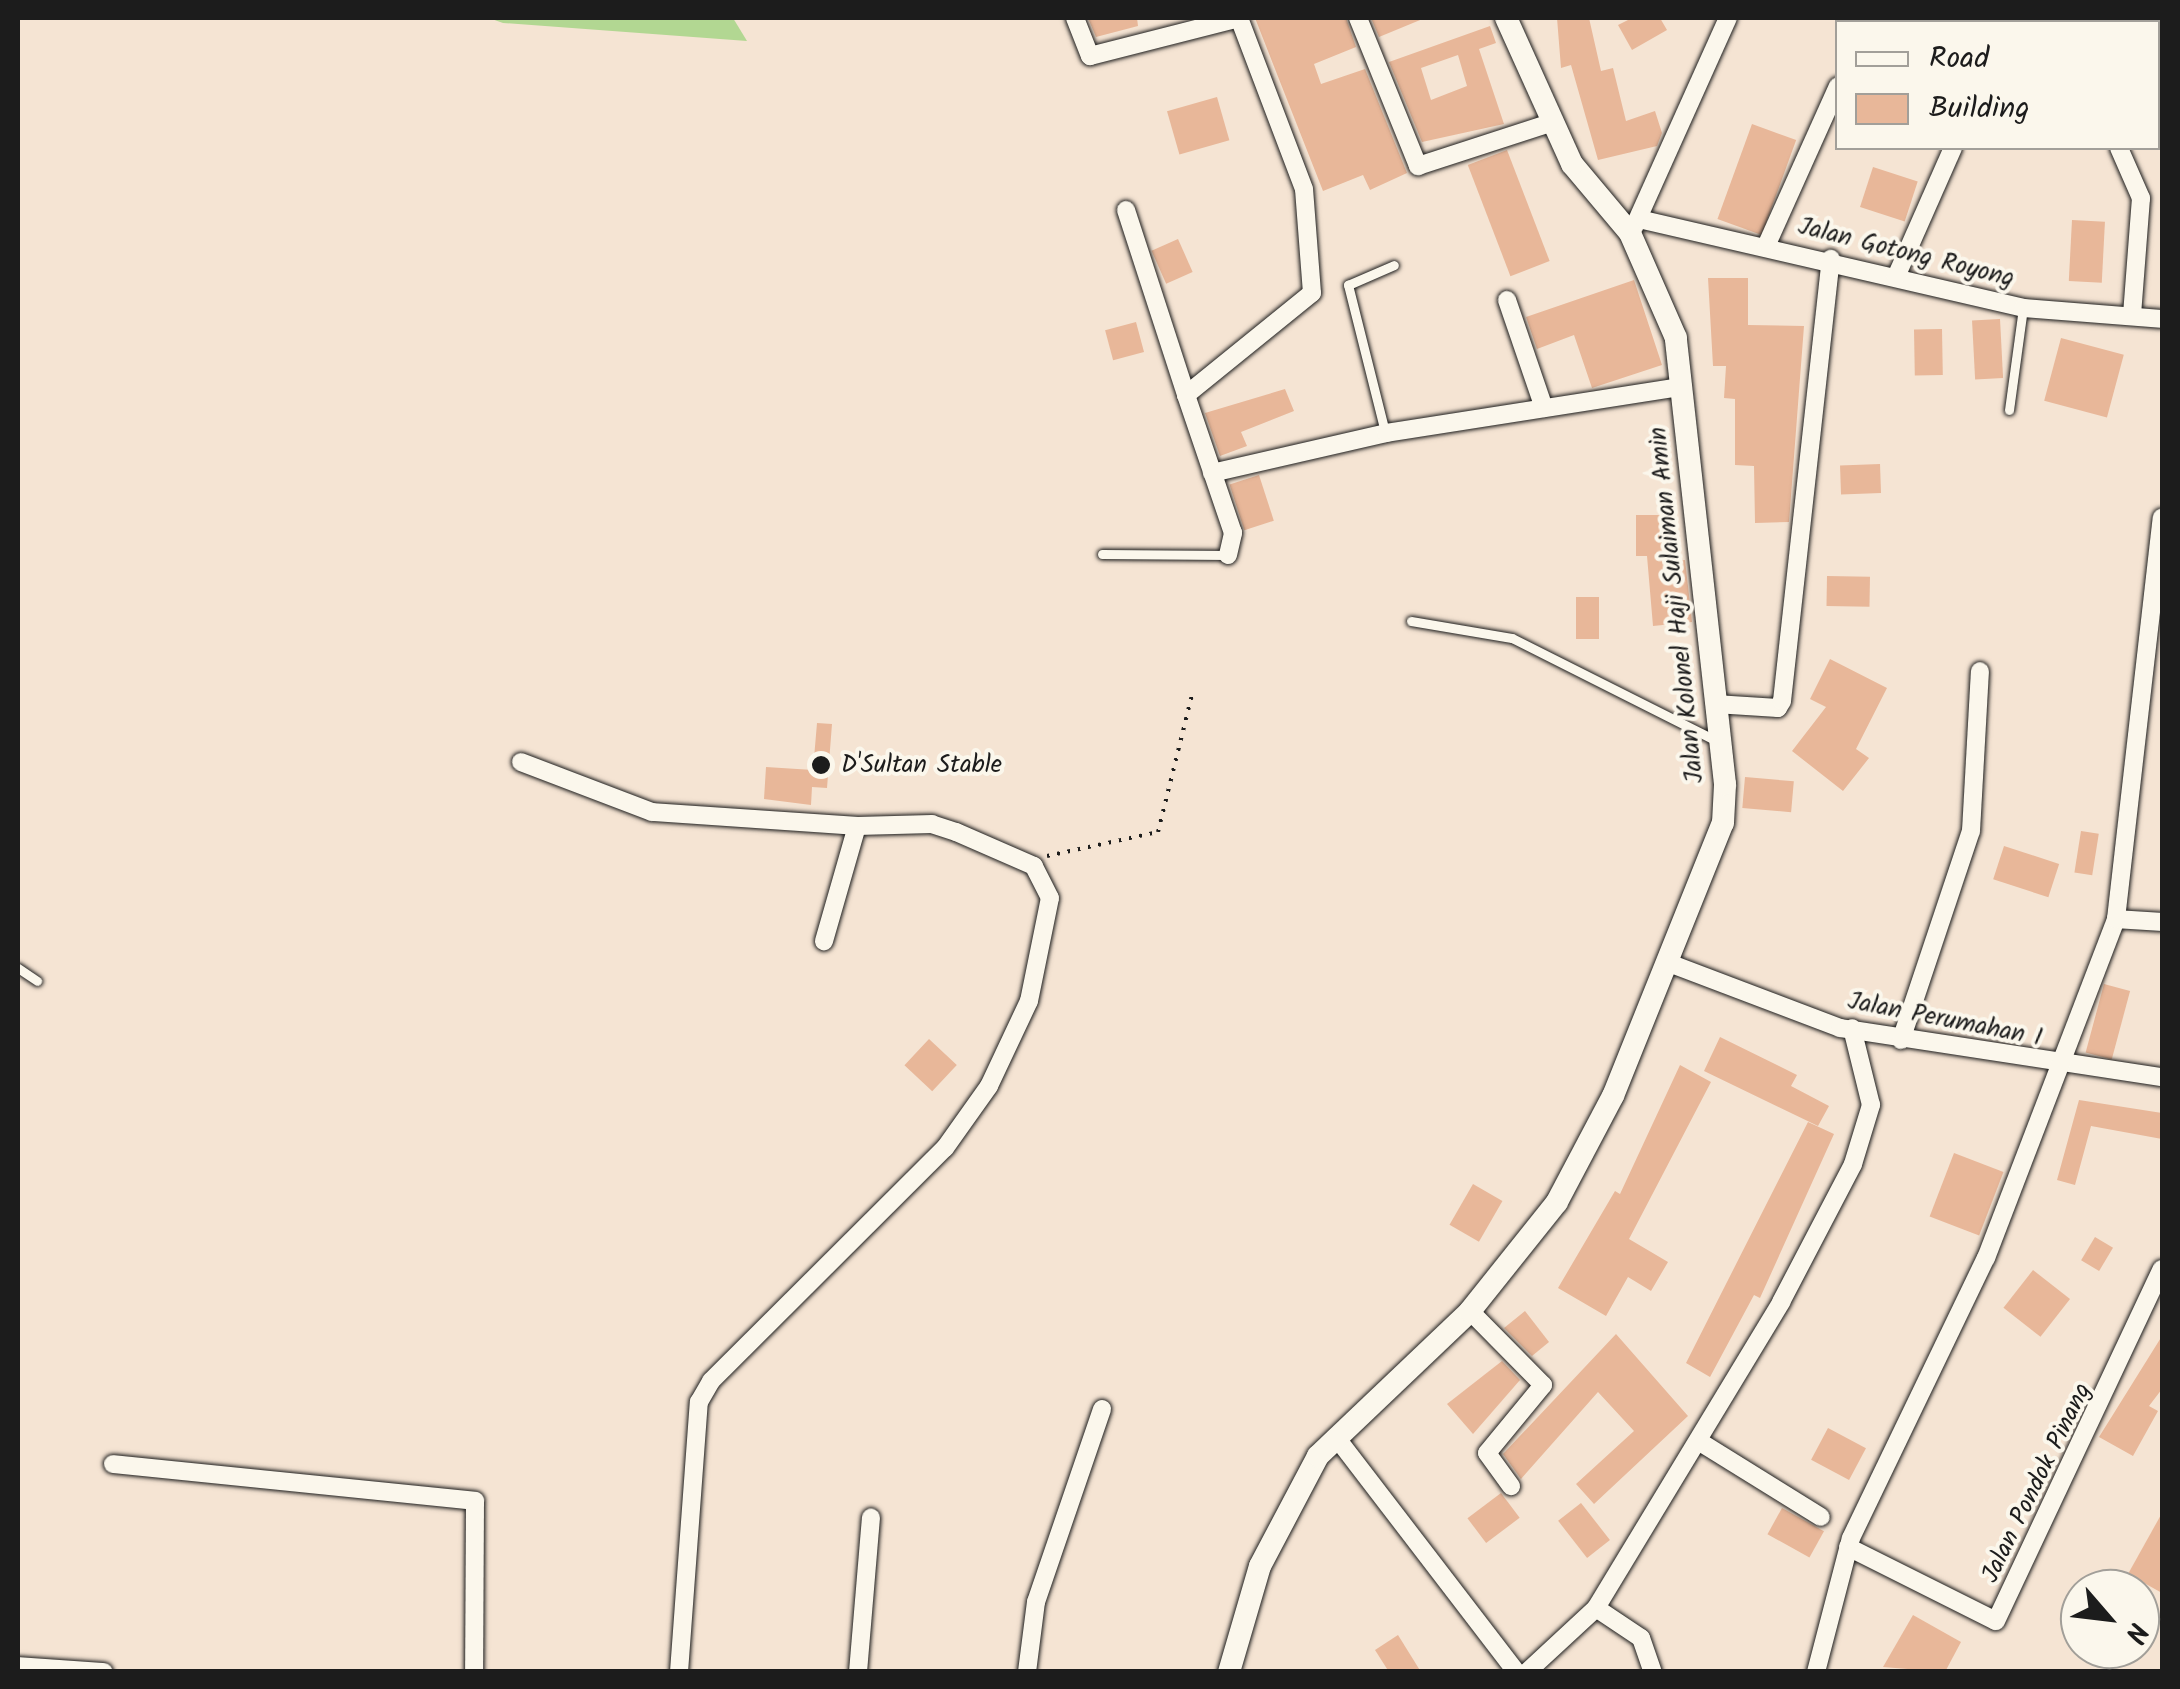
<!DOCTYPE html>
<html>
<head>
<meta charset="utf-8">
<style>
  body { margin:0 }
  #map { position:relative; width:2180px; height:1689px; overflow:hidden; background:#f5e4d3; font-family:Kalam,sans-serif }
  div>[style] { position:absolute }
  .green>* { inset:0; background:#b2d792 }
  .building>* { inset:0; background:#e8b799; transform-origin:0 0 }
  .path>* { height:4px; margin-top:-2px; transform-origin:0; background:repeating-linear-gradient(90deg,#1c1c1c 0 2.5px,transparent 0 10.5px) }
  .roads { filter:drop-shadow(0 0 2px #1c1c1c) drop-shadow(0 0 2px #1c1c1c) }
  .service>* { height:9px; margin:-4.5px; padding:0 4.5px; transform-origin:4.5px; border-radius:4.5px; background:#fbf7ec }
  .minor>* { height:18px; margin:-9px; padding:0 9px; transform-origin:9px; border-radius:9px; background:#fbf7ec }
  .tertiary>* { height:22px; margin:-11px; padding:0 11px; transform-origin:11px; border-radius:11px; background:#fbf7ec }
  .dots>* { width:28px; height:28px; translate:-50% -50%; box-sizing:border-box; border:5px solid #fbf7ec; border-radius:50% }
  span { translate:-50% -50%; white-space:nowrap; text-align:center; line-height:1.15; -webkit-text-stroke:8px #fbf7ec; paint-order:stroke }
  .street-label { font-size:25px; color:#1c1c1c }
  .poi-label { font-size:25px; color:#1c1c1c }
  .left { translate:0 -50%; text-align:left }
  .frame { position:absolute; inset:0; border:20px solid #1c1c1c; pointer-events:none }
  .legend { position:absolute; left:1835px; top:20px; width:325px; height:130px; box-sizing:border-box; background:#fbf7ec; border:2px solid #a29f99; margin:0; padding:12px 18px; list-style:none; font-size:30px; color:#1c1c1c }
  .legend li { display:flex; align-items:center; gap:20px; height:50px }
  .legend b { width:50px; border:2px solid #a29f99 }
  .north { position:absolute; left:2060px; top:1569px; width:100px; height:100px; box-sizing:border-box; background:#fbf7ec; border:2px solid #a29f99; border-radius:50%; rotate:118deg; font-size:28px; font-weight:700; line-height:40px; text-align:center; color:#1c1c1c }
  .north::after { content:''; display:block; margin:auto; width:35px; height:45px; background:#1c1c1c; clip-path:polygon(50% 0,100% 100%,50% 72%,0 100%) }
</style>
</head>
<body>
<div id="map">
  <div class="green">
    <i style="clip-path:polygon(489px 18px,733px 18px,747px 41px,503px 23px)"></i>
  </div>
  <div class="building">
    <i style="clip-path:polygon(1088px 18px,1137px 18px,1138px 26px,1096px 37px)"></i>
    <i style="clip-path:polygon(1255px 18px,1346px 18px,1356px 47px,1314px 64px,1321px 84px,1365px 69px,1407px 173px,1370px 190px,1363px 175px,1323px 191px)"></i>
    <i style="clip-path:polygon(1371px 18px,1425px 18px,1379px 37px)"></i>
    <i style="clip-path:polygon(1557px 18px,1589px 18px,1601px 71px,1613px 68px,1626px 121px,1655px 111px,1662px 133px,1657px 146px,1598px 160px,1571px 65px,1561px 68px)"></i>
    <i style="clip-path:polygon(1632px 18px,1660px 18px,1667px 30px,1632px 50px,1618px 25px)"></i>
    <i style="clip-path:polygon(evenodd,1490px 26px,1496px 43px,1479px 49px,1504px 124px,1422px 142px,1389px 62px,1490px 26px,1458px 55px,1467px 86px,1431px 100px,1421px 68px,1458px 55px)"></i>
    <i style="left:1217px;top:97px;width:45px;height:52px;rotate:74deg"></i>
    <i style="left:1752px;top:124px;width:47px;height:101px;rotate:20deg"></i>
    <i style="left:1507px;top:150px;width:119px;height:42px;rotate:69deg"></i>
    <i style="left:1873px;top:167px;width:47px;height:42px;rotate:18deg"></i>
    <i style="left:2072px;top:220px;width:33px;height:61px;rotate:3deg"></i>
    <i style="left:1178px;top:239px;width:36px;height:29px;rotate:66deg"></i>
    <i style="clip-path:polygon(1708px 278px,1748px 278px,1748px 325px,1804px 326px,1789px 522px,1755px 523px,1754px 466px,1735px 465px,1735px 399px,1724px 398px,1726px 366px,1713px 366px)"></i>
    <i style="clip-path:polygon(1634px 280px,1662px 365px,1592px 388px,1574px 335px,1537px 349px,1526px 317px)"></i>
    <i style="left:2000px;top:319px;width:59px;height:28px;rotate:87deg"></i>
    <i style="left:1136px;top:322px;width:31px;height:32px;rotate:75deg"></i>
    <i style="left:1942px;top:329px;width:46px;height:28px;rotate:89deg"></i>
    <i style="left:2061px;top:338px;width:65px;height:65px;rotate:15deg"></i>
    <i style="clip-path:polygon(1285px 389px,1294px 411px,1241px 432px,1247px 446px,1220px 456px,1205px 413px)"></i>
    <i style="left:1880px;top:464px;width:29px;height:40px;rotate:88deg"></i>
    <i style="left:1259px;top:475px;width:48px;height:31px;rotate:72deg"></i>
    <i style="clip-path:polygon(1636px 515px,1665px 515px,1665px 562px,1685px 560px,1692px 622px,1653px 626px,1647px 556px,1636px 556px)"></i>
    <i style="left:1827px;top:576px;width:43px;height:30px;rotate:1deg"></i>
    <i style="left:1576px;top:597px;width:23px;height:42px"></i>
    <i style="clip-path:polygon(1830px 659px,1887px 688px,1856px 749px,1869px 758px,1843px 791px,1792px 751px,1826px 707px,1810px 699px)"></i>
    <i style="clip-path:polygon(817px 723px,832px 724px,827px 788px,812px 787px,811px 805px,764px 799px,766px 767px,813px 770px)"></i>
    <i style="left:1745px;top:777px;width:49px;height:31px;rotate:5deg"></i>
    <i style="left:2081px;top:831px;width:18px;height:42px;rotate:9deg"></i>
    <i style="left:2004px;top:846px;width:58px;height:35px;rotate:18deg"></i>
    <i style="left:2104px;top:984px;width:27px;height:71px;rotate:15deg"></i>
    <i style="clip-path:polygon(1720px 1037px,1797px 1075px,1791px 1086px,1829px 1106px,1818px 1126px,1704px 1071px)"></i>
    <i style="left:929px;top:1039px;width:38px;height:36px;rotate:43deg"></i>
    <i style="clip-path:polygon(1680px 1065px,1711px 1082px,1629px 1239px,1668px 1262px,1651px 1291px,1628px 1277px,1606px 1316px,1558px 1288px,1615px 1191px,1620px 1194px)"></i>
    <i style="clip-path:polygon(2079px 1100px,2162px 1113px,2162px 1139px,2091px 1126px,2075px 1185px,2057px 1180px)"></i>
    <i style="clip-path:polygon(1808px 1122px,1834px 1134px,1760px 1298px,1754px 1295px,1710px 1377px,1686px 1363px)"></i>
    <i style="left:1954px;top:1153px;width:53px;height:68px;rotate:21deg"></i>
    <i style="left:1473px;top:1184px;width:34px;height:47px;rotate:30deg"></i>
    <i style="left:2095px;top:1237px;width:21px;height:27px;rotate:31deg"></i>
    <i style="left:2033px;top:1270px;width:47px;height:48px;rotate:38deg"></i>
    <i style="clip-path:polygon(1525px 1311px,1549px 1342px,1532px 1356px,1504px 1328px)"></i>
    <i style="clip-path:polygon(1616px 1334px,1688px 1416px,1594px 1504px,1576px 1484px,1634px 1431px,1598px 1392px,1521px 1479px,1503px 1454px)"></i>
    <i style="clip-path:polygon(2162px 1336px,2162px 1389px,2149px 1406px,2158px 1411px,2133px 1456px,2099px 1437px)"></i>
    <i style="clip-path:polygon(1502px 1361px,1520px 1380px,1473px 1434px,1447px 1404px)"></i>
    <i style="left:1828px;top:1428px;width:43px;height:36px;rotate:28deg"></i>
    <i style="left:1501px;top:1493px;width:31px;height:42px;rotate:53deg"></i>
    <i style="left:1581px;top:1503px;width:47px;height:29px;rotate:52deg"></i>
    <i style="left:1782px;top:1508px;width:48px;height:30px;rotate:29deg"></i>
    <i style="clip-path:polygon(2162px 1513px,2162px 1593px,2128px 1574px)"></i>
    <i style="clip-path:polygon(1913px 1615px,1961px 1642px,1945px 1672px,1883px 1667px)"></i>
    <i style="clip-path:polygon(1398px 1635px,1421px 1672px,1389px 1672px,1375px 1650px)"></i>
  </div>
  <div class="path">
    <i style="left:1047px;top:856px;width:114px;rotate:-12.2deg"></i>
    <i style="left:1158px;top:832px;width:145px;rotate:-76.1deg"></i>
  </div>
  <div class="roads">
    <div class="service">
      <i style="left:2009px;top:410px;width:103px;rotate:-82.2deg"></i>
      <i style="left:1385px;top:432px;width:152px;rotate:-104.1deg"></i>
      <i style="left:1348px;top:285px;width:50px;rotate:-23.5deg"></i>
      <i style="left:1102px;top:554px;width:126px;rotate:0.5deg"></i>
      <i style="left:1411px;top:621px;width:102px;rotate:9.6deg"></i>
      <i style="left:1512px;top:638px;width:229px;rotate:26.7deg"></i>
      <i style="left:18px;top:968px;width:23px;rotate:34deg"></i>
    </div>
    <div class="minor">
      <i style="left:1075px;top:18px;width:41px;rotate:68.5deg"></i>
      <i style="left:1090px;top:56px;width:154px;rotate:-14.3deg"></i>
      <i style="left:1358px;top:18px;width:160px;rotate:67.9deg"></i>
      <i style="left:1418px;top:166px;width:139px;rotate:-18deg"></i>
      <i style="left:2045px;top:18px;width:5px;rotate:53deg"></i>
      <i style="left:1866px;top:22px;width:4px;rotate:-63deg"></i>
      <i style="left:2008px;top:22px;width:5px;rotate:-53deg"></i>
      <i style="left:2108px;top:22px;width:16px;rotate:-14deg"></i>
      <i style="left:2158px;top:101px;width:16px;rotate:75deg"></i>
      <i style="left:2119px;top:148px;width:55px;rotate:66.3deg"></i>
      <i style="left:2141px;top:198px;width:118px;rotate:94.4deg"></i>
      <i style="left:1126px;top:210px;width:194px;rotate:72deg"></i>
      <i style="left:1639px;top:219px;width:394px;rotate:13deg"></i>
      <i style="left:2023px;top:308px;width:139px;rotate:4.5deg"></i>
      <i style="left:1634px;top:227px;width:229px;rotate:-65.8deg"></i>
      <i style="left:1767px;top:244px;width:173px;rotate:-65.8deg"></i>
      <i style="left:1896px;top:277px;width:141px;rotate:-66.2deg"></i>
      <i style="left:1507px;top:300px;width:114px;rotate:71.1deg"></i>
      <i style="left:1212px;top:473px;width:179px;rotate:-12.9deg"></i>
      <i style="left:1386px;top:433px;width:299px;rotate:-8.9deg"></i>
      <i style="left:1228px;top:555px;width:23px;rotate:-77deg"></i>
      <i style="left:1233px;top:533px;width:146px;rotate:-108.8deg"></i>
      <i style="left:1186px;top:395px;width:162px;rotate:-39deg"></i>
      <i style="left:1312px;top:293px;width:104px;rotate:-94.4deg"></i>
      <i style="left:1304px;top:189px;width:183px;rotate:-110.8deg"></i>
      <i style="left:1715px;top:704px;width:63px;rotate:3.6deg"></i>
      <i style="left:1778px;top:708px;width:8px;rotate:-60deg"></i>
      <i style="left:1782px;top:701px;width:445px;rotate:-83.7deg"></i>
      <i style="left:521px;top:762px;width:140px;rotate:20.9deg"></i>
      <i style="left:652px;top:812px;width:205px;rotate:3.9deg"></i>
      <i style="left:2116px;top:919px;width:46px;rotate:3.7deg"></i>
      <i style="left:1669px;top:963px;width:183px;rotate:20.8deg"></i>
      <i style="left:1840px;top:1028px;width:326px;rotate:8.7deg"></i>
      <i style="left:1901px;top:1040px;width:220px;rotate:-71.5deg"></i>
      <i style="left:1971px;top:831px;width:160px;rotate:-86.8deg"></i>
      <i style="left:1470px;top:1311px;width:104px;rotate:45.4deg"></i>
      <i style="left:1543px;top:1385px;width:88px;rotate:129.5deg"></i>
      <i style="left:1487px;top:1453px;width:41px;rotate:54deg"></i>
      <i style="left:1336px;top:1437px;width:296px;rotate:52.5deg"></i>
      <i style="left:1700px;top:1442px;width:142px;rotate:31.8deg"></i>
      <i style="left:113px;top:1464px;width:364px;rotate:5.8deg"></i>
      <i style="left:475px;top:1501px;width:171px;rotate:90.3deg"></i>
      <i style="left:1848px;top:1547px;width:165px;rotate:26.6deg"></i>
      <i style="left:1996px;top:1621px;width:389px;rotate:-64.8deg"></i>
      <i style="left:1596px;top:1608px;width:54px;rotate:33.7deg"></i>
      <i style="left:1641px;top:1638px;width:36px;rotate:71deg"></i>
      <i style="left:18px;top:1666px;width:86px;rotate:4deg"></i>
      <i style="left:679px;top:1672px;width:271px;rotate:-85.8deg"></i>
      <i style="left:699px;top:1402px;width:24px;rotate:-60deg"></i>
      <i style="left:711px;top:1381px;width:330px;rotate:-44.9deg"></i>
      <i style="left:945px;top:1148px;width:76px;rotate:-54.6deg"></i>
      <i style="left:989px;top:1086px;width:94px;rotate:-64.8deg"></i>
      <i style="left:1029px;top:1001px;width:105px;rotate:-78.5deg"></i>
      <i style="left:1050px;top:898px;width:36px;rotate:-117deg"></i>
      <i style="left:1034px;top:866px;width:85px;rotate:-156.4deg"></i>
      <i style="left:956px;top:832px;width:25px;rotate:-162deg"></i>
      <i style="left:932px;top:824px;width:75px;rotate:178.5deg"></i>
      <i style="left:857px;top:826px;width:120px;rotate:106deg"></i>
      <i style="left:858px;top:1672px;width:155px;rotate:-85.2deg"></i>
      <i style="left:1027px;top:1672px;width:71px;rotate:-82.7deg"></i>
      <i style="left:1036px;top:1602px;width:204px;rotate:-71.1deg"></i>
      <i style="left:1527px;top:1672px;width:94px;rotate:-42.8deg"></i>
      <i style="left:1596px;top:1608px;width:358px;rotate:-58.8deg"></i>
      <i style="left:1781px;top:1302px;width:156px;rotate:-62.4deg"></i>
      <i style="left:1853px;top:1164px;width:62px;rotate:-73deg"></i>
      <i style="left:1871px;top:1105px;width:79px;rotate:-103.9deg"></i>
      <i style="left:1816px;top:1672px;width:138px;rotate:-75.4deg"></i>
      <i style="left:1851px;top:1538px;width:311px;rotate:-64.3deg"></i>
      <i style="left:1986px;top:1258px;width:363px;rotate:-69deg"></i>
      <i style="left:2116px;top:919px;width:404px;rotate:-83.5deg"></i>
    </div>
    <div class="tertiary">
      <i style="left:1229px;top:1672px;width:110px;rotate:-73.7deg"></i>
      <i style="left:1260px;top:1566px;width:124px;rotate:-62.2deg"></i>
      <i style="left:1318px;top:1456px;width:210px;rotate:-43.6deg"></i>
      <i style="left:1470px;top:1311px;width:139px;rotate:-51.4deg"></i>
      <i style="left:1557px;top:1202px;width:120px;rotate:-62.2deg"></i>
      <i style="left:1613px;top:1096px;width:294px;rotate:-68.1deg"></i>
      <i style="left:1723px;top:823px;width:39px;rotate:-87deg"></i>
      <i style="left:1725px;top:784px;width:449px;rotate:-96.3deg"></i>
      <i style="left:1676px;top:338px;width:115px;rotate:-113.7deg"></i>
      <i style="left:1630px;top:233px;width:90px;rotate:-130deg"></i>
      <i style="left:1572px;top:164px;width:160px;rotate:-114.3deg"></i>
    </div>
  </div>
  <div class="dots">
    <i style="left:821px;top:765px;background:#1c1c1c"></i>
  </div>
  <div class="street-label">
    <span style="left:1906px;top:253px;rotate:14deg">Jalan Gotong Royong</span>
    <span style="left:1677px;top:605px;rotate:-96deg">Jalan Kolonel Haji Sulaiman Amin</span>
    <span style="left:1945px;top:1020px;rotate:11deg">Jalan Perumahan I</span>
    <span style="left:2037px;top:1483px;rotate:-64deg">Jalan Pondok Pinang</span>
  </div>
  <div class="poi-label">
    <span class="left" style="left:841px;top:765px">D'Sultan Stable</span>
  </div>
  <div class="frame"></div>
  <ul class="legend">
  <li><b style="height:12px;background:#fbf7ec"></b>Road</li>
  <li><b style="height:28px;background:#e8b799"></b>Building</li>
  </ul>
  <div class="north">N</div>
</div>
</body>
</html>
